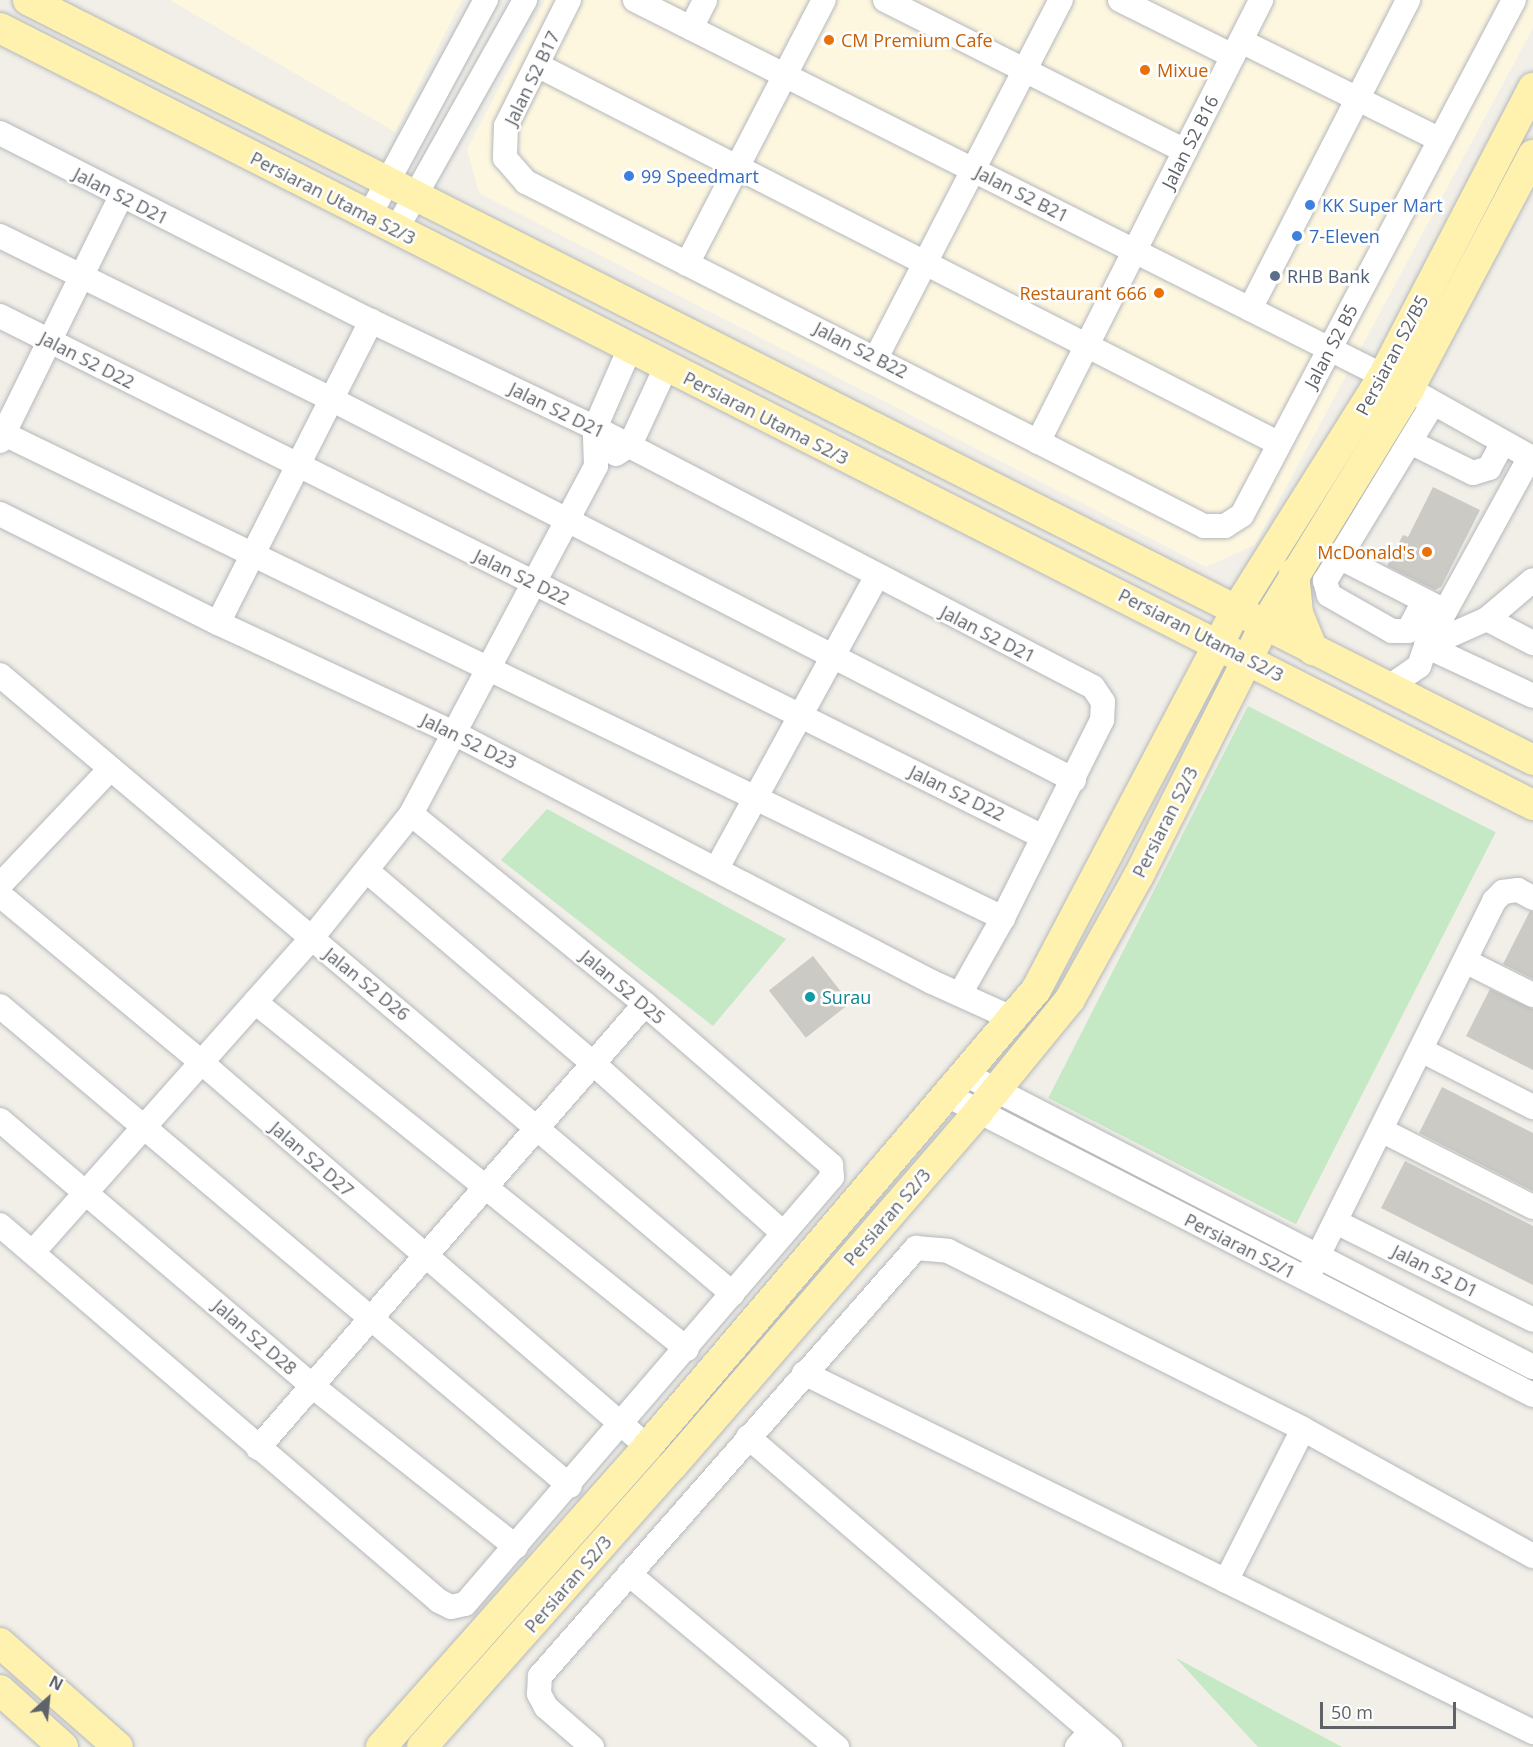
<!DOCTYPE html>
<html>
<head>
<meta charset="utf-8">
<style>
  body { margin:0 }
  #map { position:relative; width:1533px; height:1747px; overflow:hidden; background:#f1efe8; font-family:"Open Sans",sans-serif }
  div>[style] { position:absolute }
  .commercial>* { inset:0; background:#fef7e0 }
  .green>* { inset:0; background:#c5e8c5; transform-origin:0 0 }
  .building>* { inset:0; background:#cccac5; transform-origin:0 0 }
  .roads { filter:drop-shadow(0 0 2px #b5b8bc) drop-shadow(0 0 2px #b5b8bc) }
  .minor>* { height:24px; margin:-12px; padding:0 12px; transform-origin:12px; border-radius:12px; background:#fff }
  .major>* { height:30px; margin:-15px; padding:0 15px; transform-origin:15px; border-radius:15px; background:#fff2af }
  .dots>* { width:16px; height:16px; translate:-50% -50%; box-sizing:border-box; border:3px solid #fff; border-radius:50% }
  span { translate:-50% -50%; white-space:nowrap; text-align:center; line-height:1.15; -webkit-text-stroke:5px #fff; paint-order:stroke }
  .food-label { font-size:18px; color:#c56008 }
  .left { translate:0 -50%; text-align:left }
  .right { translate:-100% -50%; text-align:right }
  .street-label { font-size:18px; color:#5f6368 }
  .shop-label { font-size:18px; color:#366cbe }
  .service-label { font-size:18px; color:#4e5e75 }
  .culture-label { font-size:18px; color:#0d838f }
  .north { position:absolute; left:18px; top:1669px; width:60px; height:60px; -webkit-text-stroke:4px #fff; paint-order:stroke; rotate:27deg; font-size:16px; font-weight:700; line-height:24px; text-align:center; color:#5f6368 }
  .north::after { content:''; display:block; margin:auto; width:21px; height:27px; background:#5f6368; clip-path:polygon(50% 0,100% 100%,50% 72%,0 100%) }
  .scale { position:absolute; left:1320px; top:1702px; width:136px; height:27px; box-sizing:border-box; border:3px solid #5f6368; border-top:0; padding-left:8px; font-size:18px; line-height:21px; white-space:nowrap; color:#5f6368; -webkit-text-stroke:4px #fff; paint-order:stroke }
</style>
</head>
<body>
<div id="map">
  <div class="commercial">
    <i style="clip-path:polygon(170px 0,462px 0,395px 132px)"></i>
    <i style="clip-path:polygon(545px 0,1533px 0,1533px 28px,1255px 545px,1206px 567px,479px 193px,467px 149px)"></i>
  </div>
  <div class="green">
    <i style="left:1248px;top:706px;width:278px;height:440px;rotate:27deg"></i>
    <i style="clip-path:polygon(547px 809px,786px 939px,713px 1026px,501px 860px)"></i>
    <i style="clip-path:polygon(1176px 1658px,1342px 1747px,1258px 1747px)"></i>
  </div>
  <div class="building">
    <i style="clip-path:polygon(1433px 487px,1480px 510px,1441px 587px,1435px 590px,1387px 566px,1403px 535px,1408px 537px)"></i>
    <i style="clip-path:polygon(1530px 911px,1533px 912px,1533px 979px,1503px 964px)"></i>
    <i style="left:813px;top:956px;width:60px;height:56px;rotate:52deg"></i>
    <i style="clip-path:polygon(1490px 989px,1533px 1009px,1533px 1070px,1466px 1036px)"></i>
    <i style="clip-path:polygon(1442px 1087px,1533px 1133px,1533px 1191px,1419px 1133px)"></i>
    <i style="clip-path:polygon(1405px 1161px,1533px 1226px,1533px 1285px,1381px 1208px)"></i>
  </div>
  <div class="roads">
    <div class="minor">
      <i style="left:569px;top:0;width:141px;rotate:116.6deg"></i>
      <i style="left:506px;top:126px;width:32px;rotate:92deg"></i>
      <i style="left:505px;top:158px;width:32px;rotate:49deg"></i>
      <i style="left:526px;top:182px;width:760px;rotate:26.9deg"></i>
      <i style="left:1204px;top:526px;width:21px"></i>
      <i style="left:1225px;top:526px;width:20px;rotate:-33deg"></i>
      <i style="left:1242px;top:515px;width:582px;rotate:-62.16deg"></i>
      <i style="left:635px;top:0;width:866px;rotate:26.68deg"></i>
      <i style="left:1409px;top:389px;width:139px;rotate:29.3deg"></i>
      <i style="left:1530px;top:457px;width:216px;rotate:118.8deg"></i>
      <i style="left:1426px;top:646px;width:21px;rotate:109deg"></i>
      <i style="left:1419px;top:666px;width:38px;rotate:145deg"></i>
      <i style="left:885px;top:0;width:336px;rotate:26.7deg"></i>
      <i style="left:1120px;top:0;width:126px;rotate:26.4deg"></i>
      <i style="left:691px;top:28px;width:31px;rotate:-63deg"></i>
      <i style="left:1241px;top:41px;width:220px;rotate:26.4deg"></i>
      <i style="left:537px;top:65px;width:832px;rotate:27.03deg"></i>
      <i style="left:0;top:133px;width:416px;rotate:26.9deg"></i>
      <i style="left:371px;top:321px;width:248px;rotate:25.5deg"></i>
      <i style="left:595px;top:428px;width:561px;rotate:27.48deg"></i>
      <i style="left:1093px;top:687px;width:18px;rotate:56deg"></i>
      <i style="left:1103px;top:702px;width:18px;rotate:93deg"></i>
      <i style="left:1102px;top:720px;width:221px;rotate:116.6deg"></i>
      <i style="left:1003px;top:918px;width:87px;rotate:119.5deg"></i>
      <i style="left:369px;top:216px;width:246px;rotate:-61.6deg"></i>
      <i style="left:396px;top:230px;width:264px;rotate:-60.7deg"></i>
      <i style="left:0;top:236px;width:369px;rotate:26.2deg"></i>
      <i style="left:331px;top:399px;width:835px;rotate:27.15deg"></i>
      <i style="left:687px;top:264px;width:297px;rotate:-62.6deg"></i>
      <i style="left:1250px;top:309px;width:347px;rotate:-62.9deg"></i>
      <i style="left:0;top:316px;width:1166px;rotate:26.54deg"></i>
      <i style="left:876px;top:358px;width:403px;rotate:-62.7deg"></i>
      <i style="left:0;top:432px;width:1115px;rotate:25.85deg"></i>
      <i style="left:0;top:441px;width:273px;rotate:-63.7deg"></i>
      <i style="left:1038px;top:442px;width:495px;rotate:-63.2deg"></i>
      <i style="left:1410px;top:442px;width:70px;rotate:26.2deg"></i>
      <i style="left:1473px;top:473px;width:17px;rotate:-17deg"></i>
      <i style="left:1489px;top:468px;width:29px;rotate:-61deg"></i>
      <i style="left:616px;top:454px;width:17px;rotate:-33deg"></i>
      <i style="left:630px;top:445px;width:86px;rotate:-65.2deg"></i>
      <i style="left:0;top:514px;width:244px;rotate:26.6deg"></i>
      <i style="left:218px;top:623px;width:260px;rotate:25deg"></i>
      <i style="left:454px;top:733px;width:539px;rotate:27.52deg"></i>
      <i style="left:932px;top:982px;width:90px;rotate:24.3deg"></i>
      <i style="left:1339px;top:557px;width:110px;rotate:27deg"></i>
      <i style="left:1424px;top:601px;width:34px;rotate:118deg"></i>
      <i style="left:1408px;top:631px;width:16px;rotate:180deg"></i>
      <i style="left:1392px;top:631px;width:73px;rotate:-150.3deg"></i>
      <i style="left:1329px;top:595px;width:15px;rotate:-106deg"></i>
      <i style="left:1325px;top:581px;width:206px;rotate:-58.7deg"></i>
      <i style="left:1487px;top:619px;width:52px;rotate:27.6deg"></i>
      <i style="left:218px;top:623px;width:339px;rotate:-63.1deg"></i>
      <i style="left:1426px;top:646px;width:67px;rotate:-23.9deg"></i>
      <i style="left:1487px;top:619px;width:60px;rotate:-40.3deg"></i>
      <i style="left:1426px;top:646px;width:118px;rotate:25deg"></i>
      <i style="left:0;top:675px;width:959px;rotate:40.18deg"></i>
      <i style="left:717px;top:868px;width:332px;rotate:-61.3deg"></i>
      <i style="left:367px;top:871px;width:298px;rotate:40.4deg"></i>
      <i style="left:594px;top:1064px;width:254px;rotate:41.8deg"></i>
      <i style="left:0;top:885px;width:158px;rotate:-46.5deg"></i>
      <i style="left:0;top:895px;width:261px;rotate:39.7deg"></i>
      <i style="left:201px;top:1062px;width:573px;rotate:40.75deg"></i>
      <i style="left:1465px;top:961px;width:76px;rotate:26.6deg"></i>
      <i style="left:255px;top:1002px;width:554px;rotate:38.77deg"></i>
      <i style="left:0;top:1006px;width:745px;rotate:40.1deg"></i>
      <i style="left:1421px;top:1050px;width:126px;rotate:27deg"></i>
      <i style="left:965px;top:1074px;width:639px;rotate:27.29deg"></i>
      <i style="left:947px;top:1095px;width:658px;rotate:27.11deg"></i>
      <i style="left:0;top:1120px;width:409px;rotate:40.4deg"></i>
      <i style="left:311px;top:1385px;width:261px;rotate:38.3deg"></i>
      <i style="left:1381px;top:1130px;width:170px;rotate:26.9deg"></i>
      <i style="left:1336px;top:1222px;width:220px;rotate:26.4deg"></i>
      <i style="left:0;top:1225px;width:578px;rotate:40.58deg"></i>
      <i style="left:439px;top:1601px;width:13px;rotate:27deg"></i>
      <i style="left:451px;top:1607px;width:14px;rotate:-12deg"></i>
      <i style="left:465px;top:1604px;width:563px;rotate:-49.32deg"></i>
      <i style="left:832px;top:1177px;width:12px;rotate:-95deg"></i>
      <i style="left:831px;top:1165px;width:246px;rotate:-139.1deg"></i>
      <i style="left:645px;top:1004px;width:301px;rotate:-140.9deg"></i>
      <i style="left:33px;top:1252px;width:419px;rotate:-48.4deg"></i>
      <i style="left:311px;top:939px;width:160px;rotate:-51.3deg"></i>
      <i style="left:411px;top:814px;width:394px;rotate:-62deg"></i>
      <i style="left:596px;top:466px;width:38px;rotate:-92deg"></i>
      <i style="left:595px;top:428px;width:85px;rotate:-66.4deg"></i>
      <i style="left:1311px;top:1270px;width:412px;rotate:-63.6deg"></i>
      <i style="left:1494px;top:901px;width:13px;rotate:-45deg"></i>
      <i style="left:1503px;top:892px;width:15px;rotate:-8deg"></i>
      <i style="left:1518px;top:890px;width:17px;rotate:28deg"></i>
      <i style="left:804px;top:1373px;width:813px;rotate:26.22deg"></i>
      <i style="left:748px;top:1437px;width:477px;rotate:40.6deg"></i>
      <i style="left:258px;top:1448px;width:589px;rotate:-48.92deg"></i>
      <i style="left:629px;top:1574px;width:271px;rotate:39.8deg"></i>
      <i style="left:1226px;top:1581px;width:170px;rotate:-63.1deg"></i>
      <i style="left:592px;top:1747px;width:61px;rotate:-139deg"></i>
      <i style="left:546px;top:1707px;width:15px;rotate:-118deg"></i>
      <i style="left:539px;top:1694px;width:18px;rotate:-87deg"></i>
      <i style="left:540px;top:1676px;width:570px;rotate:-48.7deg"></i>
      <i style="left:916px;top:1248px;width:32px;rotate:5deg"></i>
      <i style="left:948px;top:1251px;width:397px;rotate:26.6deg"></i>
      <i style="left:1303px;top:1429px;width:263px;rotate:28.9deg"></i>
      <i style="left:1077px;top:1747px;width:21px;rotate:-49deg"></i>
    </div>
    <div class="major">
      <i style="left:28px;top:0;width:1686px;rotate:26.79deg"></i>
      <i style="left:0;top:28px;width:1719px;rotate:26.88deg"></i>
      <i style="left:1294px;top:573px;width:40px;rotate:84.3deg"></i>
      <i style="left:1298px;top:613px;width:40px;rotate:68deg"></i>
      <i style="left:0;top:1643px;width:157px;rotate:41.4deg"></i>
      <i style="left:0;top:1690px;width:85px;rotate:42.1deg"></i>
      <i style="left:381px;top:1747px;width:401px;rotate:-48.4deg"></i>
      <i style="left:647px;top:1447px;width:600px;rotate:-49.6deg"></i>
      <i style="left:1036px;top:990px;width:427px;rotate:-62.2deg"></i>
      <i style="left:1235px;top:612px;width:279px;rotate:-57.9deg"></i>
      <i style="left:1383px;top:376px;width:325px;rotate:-62.5deg"></i>
      <i style="left:422px;top:1747px;width:375px;rotate:-48.4deg"></i>
      <i style="left:671px;top:1467px;width:469px;rotate:-49.1deg"></i>
      <i style="left:978px;top:1112px;width:146px;rotate:-50.8deg"></i>
      <i style="left:1070px;top:999px;width:140px;rotate:-60.9deg"></i>
      <i style="left:1138px;top:877px;width:281px;rotate:-63.3deg"></i>
      <i style="left:1264px;top:626px;width:278px;rotate:-58.5deg"></i>
      <i style="left:1409px;top:389px;width:265px;rotate:-62.1deg"></i>
    </div>
  </div>
  <div class="dots">
    <i style="left:829px;top:40px;background:#e8710a"></i>
    <i style="left:1145px;top:70px;background:#e8710a"></i>
    <i style="left:629px;top:176px;background:#3f7fe0"></i>
    <i style="left:1310px;top:205px;background:#3f7fe0"></i>
    <i style="left:1297px;top:236px;background:#3f7fe0"></i>
    <i style="left:1275px;top:276px;background:#5c6f8a"></i>
    <i style="left:1159px;top:293px;background:#e8710a"></i>
    <i style="left:1427px;top:552px;background:#e8710a"></i>
    <i style="left:810px;top:997px;background:#0f9aa8"></i>
  </div>
  <div class="food-label">
    <span class="left" style="left:841px;top:40px">CM Premium Cafe</span>
    <span class="left" style="left:1157px;top:70px">Mixue</span>
    <span class="right" style="left:1147px;top:293px">Restaurant 666</span>
    <span class="right" style="left:1415px;top:552px">McDonald's</span>
  </div>
  <div class="street-label">
    <span style="left:532px;top:78px;rotate:-64deg">Jalan S2 B17</span>
    <span style="left:1190px;top:142px;rotate:-63deg">Jalan S2 B16</span>
    <span style="left:1022px;top:194px;rotate:27deg">Jalan S2 B21</span>
    <span style="left:121px;top:196px;rotate:27deg">Jalan S2 D21</span>
    <span style="left:333px;top:198px;rotate:27deg">Persiaran Utama S2/3</span>
    <span style="left:1331px;top:346px;rotate:-62deg">Jalan S2 B5</span>
    <span style="left:861px;top:350px;rotate:27deg">Jalan S2 B22</span>
    <span style="left:1392px;top:355px;rotate:-62deg">Persiaran S2/B5</span>
    <span style="left:87px;top:360px;rotate:27deg">Jalan S2 D22</span>
    <span style="left:557px;top:410px;rotate:26deg">Jalan S2 D21</span>
    <span style="left:766px;top:418px;rotate:27deg">Persiaran Utama S2/3</span>
    <span style="left:522px;top:577px;rotate:26deg">Jalan S2 D22</span>
    <span style="left:988px;top:634px;rotate:27deg">Jalan S2 D21</span>
    <span style="left:1201px;top:635px;rotate:27deg">Persiaran Utama S2/3</span>
    <span style="left:469px;top:741px;rotate:26deg">Jalan S2 D23</span>
    <span style="left:957px;top:793px;rotate:26deg">Jalan S2 D22</span>
    <span style="left:1165px;top:822px;rotate:-63deg">Persiaran S2/3</span>
    <span style="left:367px;top:984px;rotate:39deg">Jalan S2 D26</span>
    <span style="left:623px;top:987px;rotate:40deg">Jalan S2 D25</span>
    <span style="left:312px;top:1159px;rotate:41deg">Jalan S2 D27</span>
    <span style="left:887px;top:1217px;rotate:-49deg">Persiaran S2/3</span>
    <span style="left:1240px;top:1246px;rotate:27deg">Persiaran S2/1</span>
    <span style="left:1435px;top:1271px;rotate:27deg">Jalan S2 D1</span>
    <span style="left:255px;top:1337px;rotate:41deg">Jalan S2 D28</span>
    <span style="left:568px;top:1584px;rotate:-49deg">Persiaran S2/3</span>
  </div>
  <div class="shop-label">
    <span class="left" style="left:641px;top:176px">99 Speedmart</span>
    <span class="left" style="left:1322px;top:205px">KK Super Mart</span>
    <span class="left" style="left:1309px;top:236px">7-Eleven</span>
  </div>
  <div class="service-label">
    <span class="left" style="left:1287px;top:276px">RHB Bank</span>
  </div>
  <div class="culture-label">
    <span class="left" style="left:822px;top:997px">Surau</span>
  </div>
  <div class="north">N</div>
  <div class="scale">50 m</div>
</div>
</body>
</html>
